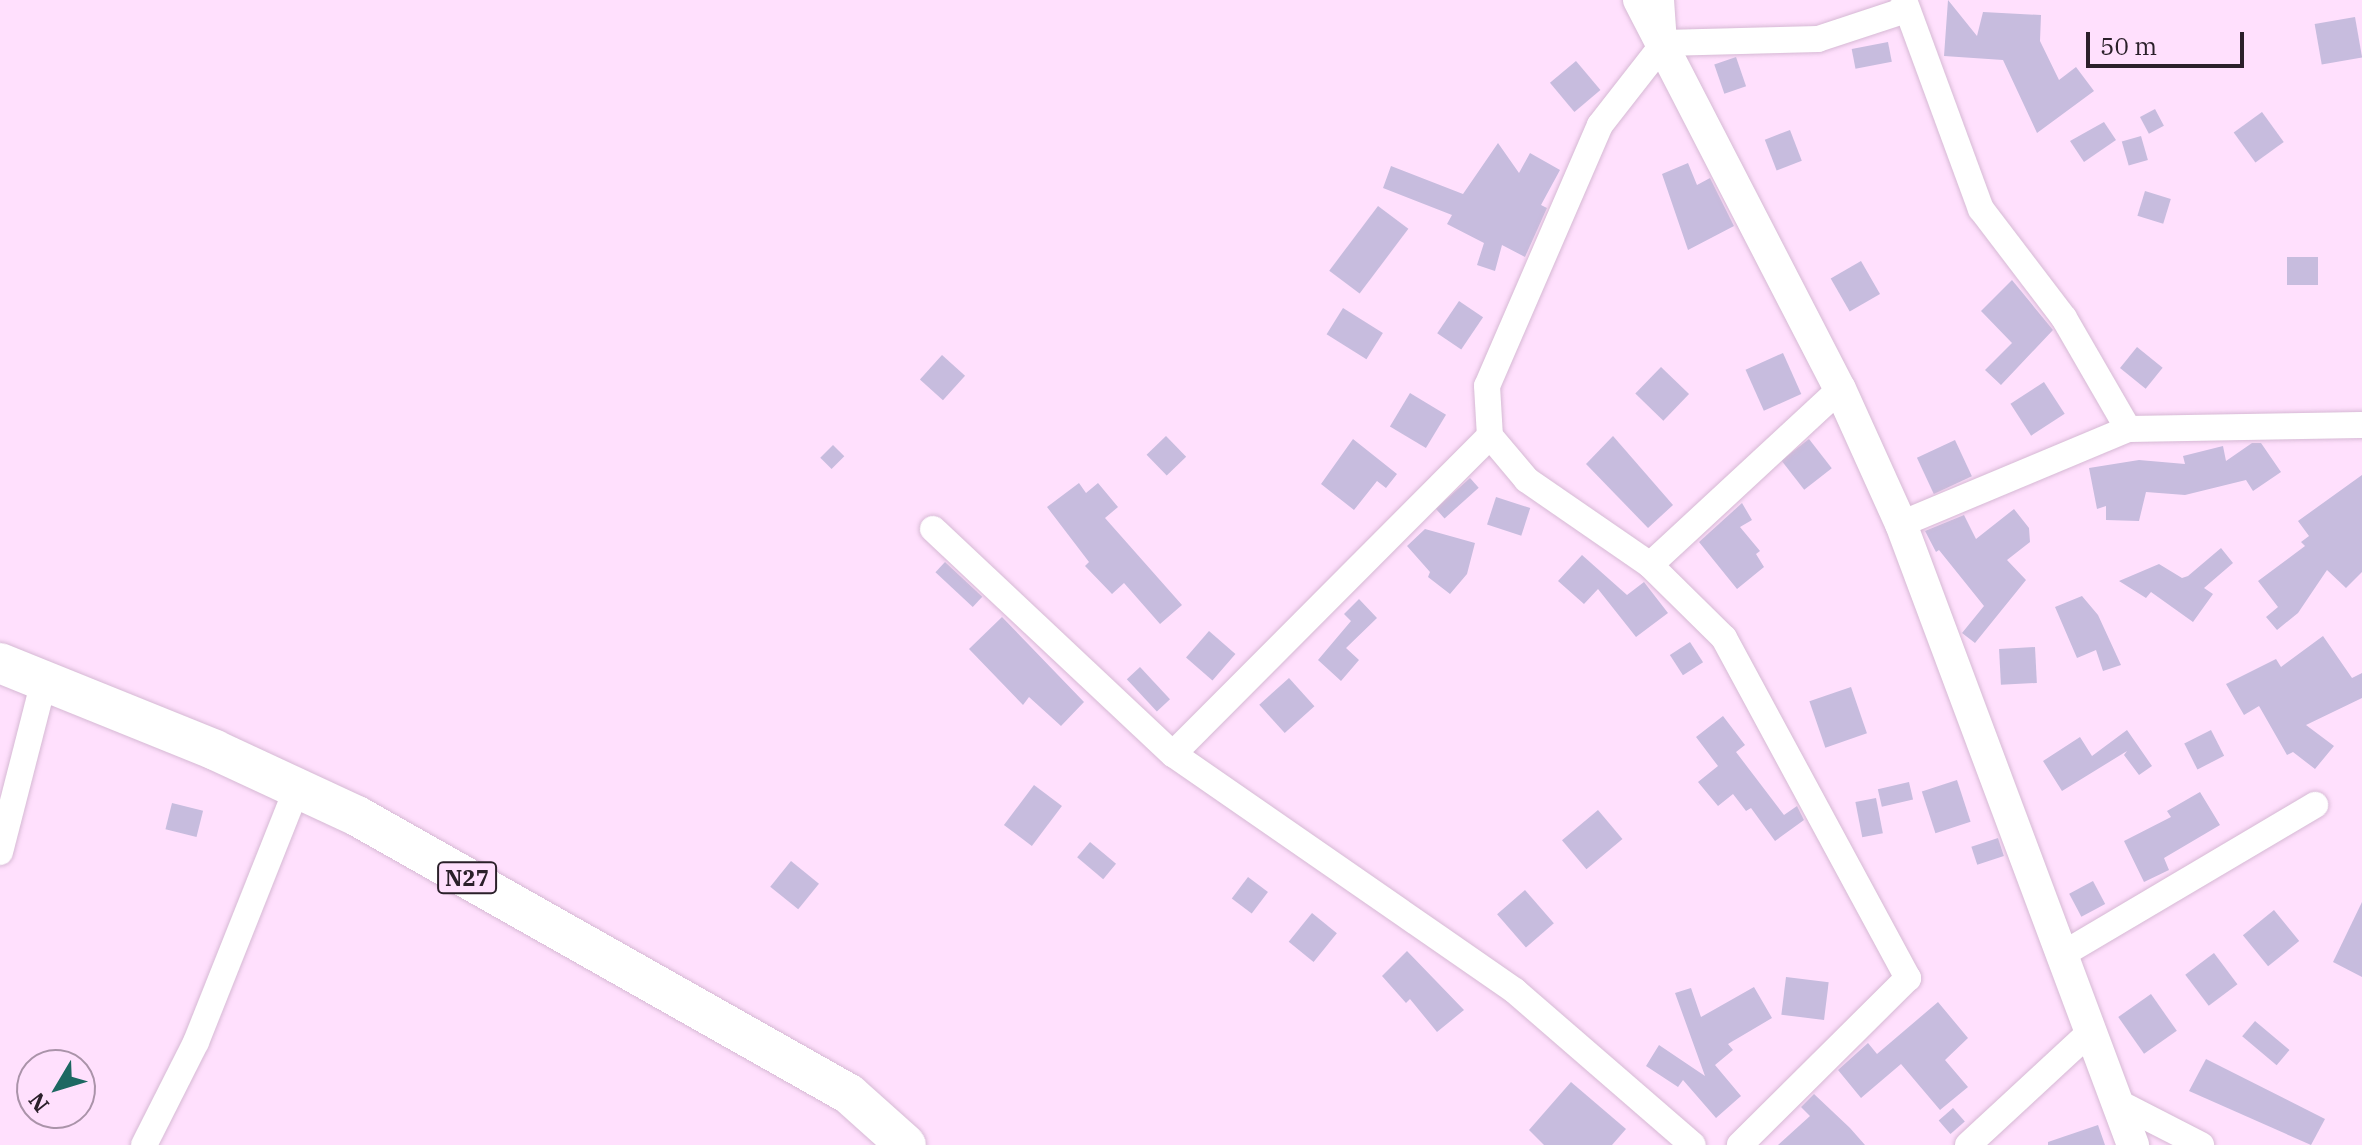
<!DOCTYPE html>
<html>
<head>
<meta charset="utf-8">
<style>
  body { margin:0 }
  #map { position:relative; width:2362px; height:1145px; overflow:hidden; background:#ffe0fd; font-family:"IBM Plex Serif",serif }
  div>[style] { position:absolute }
  .building>* { inset:0; background:#c7bcde; transform-origin:0 0 }
  .roads { filter:drop-shadow(0 0 2px #d6b9d4) drop-shadow(0 0 2px #d6b9d4) }
  .minor>* { height:26px; margin:-13px; padding:0 13px; transform-origin:13px; border-radius:13px; background:#fff }
  .tertiary>* { height:32px; margin:-16px; padding:0 16px; transform-origin:16px; border-radius:16px; background:#fff }
  .primary>* { height:40px; margin:-20px; padding:0 20px; transform-origin:20px; border-radius:20px; background:#fff }
  span { translate:-50% -50%; white-space:nowrap; text-align:center; line-height:1.15; -webkit-text-stroke:6px #ffe0fd; paint-order:stroke }
  .shield-label span { padding:2px 6px; background:#ffe0fd; border:2px solid; border-radius:6px; -webkit-text-stroke-width:0 }
  .shield-label { font-size:22px; color:#2b202a; font-weight:700 }
  .north { position:absolute; left:16px; top:1049px; width:80px; height:80px; box-sizing:border-box; background:#ffe0fd; border:2px solid #aa93a9; border-radius:50%; rotate:232deg; font-size:22px; font-weight:700; line-height:32px; text-align:center; color:#2b202a }
  .north::after { content:''; display:block; margin:auto; width:28px; height:36px; background:#1d6862; clip-path:polygon(50% 0,100% 100%,50% 72%,0 100%) }
  .scale { position:absolute; left:2086px; top:32px; width:158px; height:36px; box-sizing:border-box; border:4px solid #2b202a; border-top:0; padding-left:10px; font-size:24px; line-height:28px; white-space:nowrap; color:#2b202a; -webkit-text-stroke:6px #ffe0fd; paint-order:stroke }
</style>
</head>
<body>
<div id="map">
  <div class="building">
    <i style="clip-path:polygon(1948px 0,1977px 36px,1983px 12px,2041px 15px,2040px 41px,2059px 80px,2076px 67px,2094px 91px,2037px 133px,2003px 60px,1944px 56px)"></i>
    <i style="left:2355px;top:17px;width:41px;height:41px;rotate:80deg"></i>
    <i style="left:1888px;top:42px;width:20px;height:37px;rotate:79deg"></i>
    <i style="left:1736px;top:57px;width:31px;height:23px;rotate:71deg"></i>
    <i style="left:1576px;top:61px;width:38px;height:34px;rotate:50deg"></i>
    <i style="left:2155px;top:109px;width:19px;height:17px;rotate:62deg"></i>
    <i style="left:2262px;top:112px;width:37px;height:35px;rotate:54deg"></i>
    <i style="clip-path:polygon(2104px 122px,2116px 140px,2084px 162px,2070px 141px)"></i>
    <i style="left:1790px;top:130px;width:33px;height:27px;rotate:69deg"></i>
    <i style="left:2141px;top:136px;width:25px;height:20px;rotate:74deg"></i>
    <i style="clip-path:polygon(1498px 143px,1519px 173px,1530px 153px,1560px 170px,1541px 205px,1547px 208px,1525px 257px,1502px 245px,1495px 271px,1477px 265px,1484px 243px,1447px 224px,1452px 215px,1383px 188px,1391px 166px,1463px 194px)"></i>
    <i style="clip-path:polygon(1688px 163px,1697px 185px,1710px 178px,1734px 226px,1688px 250px,1662px 174px)"></i>
    <i style="left:2145px;top:191px;width:27px;height:26px;rotate:17deg"></i>
    <i style="left:1378px;top:206px;width:38px;height:81px;rotate:37deg"></i>
    <i style="left:2318px;top:257px;width:28px;height:31px;rotate:90deg"></i>
    <i style="left:1861px;top:261px;width:38px;height:35px;rotate:60deg"></i>
    <i style="clip-path:polygon(2012px 280px,2053px 330px,2001px 385px,1985px 370px,2012px 343px,1981px 311px)"></i>
    <i style="left:1459px;top:301px;width:29px;height:39px;rotate:34deg"></i>
    <i style="left:1343px;top:308px;width:47px;height:31px;rotate:32deg"></i>
    <i style="left:2137px;top:347px;width:33px;height:27px;rotate:39deg"></i>
    <i style="left:1783px;top:353px;width:45px;height:41px;rotate:66deg"></i>
    <i style="left:942px;top:355px;width:31px;height:33px;rotate:42deg"></i>
    <i style="left:1661px;top:367px;width:39px;height:37px;rotate:44deg"></i>
    <i style="left:2044px;top:382px;width:38px;height:40px;rotate:57deg"></i>
    <i style="left:1410px;top:393px;width:42px;height:39px;rotate:31deg"></i>
    <i style="left:1166px;top:436px;width:29px;height:27px;rotate:46deg"></i>
    <i style="clip-path:polygon(1613px 436px,1673px 505px,1648px 528px,1586px 464px)"></i>
    <i style="clip-path:polygon(1353px 439px,1397px 474px,1386px 488px,1377px 481px,1354px 510px,1321px 484px)"></i>
    <i style="left:1809px;top:439px;width:37px;height:35px;rotate:52deg"></i>
    <i style="left:1955px;top:440px;width:40px;height:42px;rotate:65deg"></i>
    <i style="clip-path:polygon(2252px 443px,2261px 443px,2281px 472px,2253px 491px,2246px 480px,2185px 495px,2146px 492px,2139px 521px,2106px 520px,2106px 506px,2097px 509px,2089px 468px,2139px 460px,2185px 464px,2183px 456px,2223px 446px,2226px 461px)"></i>
    <i style="left:833px;top:445px;width:16px;height:18px;rotate:45deg"></i>
    <i style="clip-path:polygon(2362px 475px,2362px 572px,2346px 588px,2327px 570px,2298px 613px,2277px 630px,2266px 617px,2278px 607px,2258px 581px,2305px 546px,2301px 542px,2309px 536px,2298px 521px)"></i>
    <i style="left:1470px;top:478px;width:13px;height:46px;rotate:48deg"></i>
    <i style="clip-path:polygon(1079px 483px,1086px 493px,1098px 483px,1118px 507px,1105px 518px,1182px 605px,1160px 624px,1124px 583px,1112px 594px,1085px 566px,1089px 562px,1047px 507px)"></i>
    <i style="left:1496px;top:497px;width:36px;height:29px;rotate:18deg"></i>
    <i style="clip-path:polygon(1742px 503px,1752px 520px,1740px 527px,1760px 551px,1756px 554px,1764px 567px,1737px 589px,1699px 542px)"></i>
    <i style="clip-path:polygon(2014px 509px,2029px 528px,2030px 542px,2007px 560px,2026px 580px,1975px 643px,1962px 633px,1984px 606px,1939px 550px,1936px 552px,1925px 531px,1964px 515px,1976px 539px)"></i>
    <i style="clip-path:polygon(1425px 529px,1475px 543px,1467px 574px,1450px 594px,1428px 577px,1430px 572px,1407px 546px)"></i>
    <i style="clip-path:polygon(2221px 548px,2233px 563px,2204px 588px,2213px 594px,2193px 622px,2151px 592px,2146px 598px,2119px 581px,2159px 564px,2182px 578px,2188px 576px)"></i>
    <i style="clip-path:polygon(1582px 555px,1627px 595px,1644px 582px,1668px 613px,1636px 637px,1598px 589px,1584px 604px,1558px 581px)"></i>
    <i style="left:945px;top:562px;width:51px;height:14px;rotate:43deg"></i>
    <i style="clip-path:polygon(2082px 596px,2098px 615px,2121px 665px,2103px 671px,2096px 650px,2077px 658px,2055px 607px)"></i>
    <i style="clip-path:polygon(1359px 599px,1377px 618px,1346px 648px,1359px 660px,1341px 681px,1318px 660px,1351px 621px,1344px 614px)"></i>
    <i style="clip-path:polygon(1002px 617px,1084px 702px,1061px 726px,1029px 697px,1023px 705px,969px 649px)"></i>
    <i style="left:1209px;top:631px;width:35px;height:35px;rotate:41deg"></i>
    <i style="clip-path:polygon(2323px 636px,2352px 678px,2362px 673px,2362px 698px,2306px 725px,2334px 746px,2315px 769px,2293px 752px,2287px 755px,2259px 706px,2244px 715px,2226px 684px,2276px 659px,2281px 667px)"></i>
    <i style="left:1690px;top:642px;width:24px;height:24px;rotate:57deg"></i>
    <i style="left:2035px;top:647px;width:36px;height:36px;rotate:87deg"></i>
    <i style="left:1140px;top:667px;width:44px;height:18px;rotate:47deg"></i>
    <i style="left:1289px;top:678px;width:38px;height:40px;rotate:48deg"></i>
    <i style="left:1851px;top:687px;width:49px;height:44px;rotate:71deg"></i>
    <i style="clip-path:polygon(1723px 716px,1745px 745px,1736px 752px,1784px 815px,1797px 806px,1804px 820px,1775px 841px,1751px 808px,1746px 811px,1733px 794px,1718px 806px,1698px 782px,1718px 766px,1696px 737px)"></i>
    <i style="clip-path:polygon(2127px 730px,2152px 766px,2139px 775px,2124px 755px,2127px 751px,2062px 791px,2043px 761px,2080px 737px,2092px 756px)"></i>
    <i style="left:2211px;top:730px;width:29px;height:30px;rotate:63deg"></i>
    <i style="left:1957px;top:780px;width:44px;height:37px;rotate:72deg"></i>
    <i style="left:1909px;top:782px;width:18px;height:32px;rotate:77deg"></i>
    <i style="left:1034px;top:785px;width:35px;height:50px;rotate:37deg"></i>
    <i style="clip-path:polygon(2200px 792px,2220px 825px,2164px 858px,2169px 870px,2144px 882px,2124px 841px,2171px 817px,2167px 811px)"></i>
    <i style="left:1876px;top:798px;width:36px;height:21px;rotate:79deg"></i>
    <i style="left:172px;top:803px;width:32px;height:27px;rotate:14deg"></i>
    <i style="left:1598px;top:810px;width:38px;height:47px;rotate:50deg"></i>
    <i style="left:1998px;top:838px;width:19px;height:28px;rotate:72deg"></i>
    <i style="left:1090px;top:842px;width:34px;height:20px;rotate:40deg"></i>
    <i style="left:791px;top:861px;width:36px;height:33px;rotate:39deg"></i>
    <i style="left:1248px;top:877px;width:25px;height:27px;rotate:37deg"></i>
    <i style="left:2093px;top:881px;width:26px;height:27px;rotate:62deg"></i>
    <i style="left:1525px;top:890px;width:44px;height:37px;rotate:49deg"></i>
    <i style="clip-path:polygon(2362px 902px,2362px 977px,2333px 962px)"></i>
    <i style="left:2274px;top:910px;width:40px;height:40px;rotate:51deg"></i>
    <i style="left:1312px;top:913px;width:32px;height:37px;rotate:39deg"></i>
    <i style="clip-path:polygon(1407px 951px,1464px 1010px,1437px 1032px,1410px 999px,1406px 1003px,1382px 976px)"></i>
    <i style="left:2214px;top:953px;width:39px;height:36px;rotate:53deg"></i>
    <i style="left:1786px;top:977px;width:43px;height:38px;rotate:7deg"></i>
    <i style="clip-path:polygon(1754px 987px,1772px 1018px,1728px 1044px,1733px 1050px,1715px 1065px,1741px 1096px,1716px 1118px,1683px 1080px,1678px 1087px,1646px 1066px,1659px 1045px,1705px 1076px,1675px 993px,1691px 988px,1701px 1017px)"></i>
    <i style="left:2151px;top:994px;width:45px;height:40px;rotate:55deg"></i>
    <i style="clip-path:polygon(1938px 1002px,1968px 1038px,1945px 1060px,1968px 1087px,1940px 1110px,1901px 1064px,1861px 1098px,1838px 1070px,1868px 1043px,1877px 1054px)"></i>
    <i style="left:2255px;top:1021px;width:45px;height:20px;rotate:40deg"></i>
    <i style="clip-path:polygon(2206px 1059px,2325px 1119px,2311px 1145px,2189px 1091px)"></i>
    <i style="clip-path:polygon(1571px 1082px,1626px 1129px,1612px 1145px,1544px 1145px,1529px 1130px)"></i>
    <i style="clip-path:polygon(1814px 1094px,1850px 1128px,1865px 1145px,1778px 1145px,1810px 1116px,1801px 1107px)"></i>
    <i style="left:1953px;top:1108px;width:18px;height:19px;rotate:49deg"></i>
    <i style="clip-path:polygon(2098px 1125px,2105px 1145px,2048px 1145px,2048px 1142px)"></i>
  </div>
  <div class="roads">
    <div class="minor">
      <i style="left:1661px;top:0;width:43px;rotate:86deg"></i>
      <i style="left:1664px;top:43px;width:104px;rotate:128deg"></i>
      <i style="left:1600px;top:125px;width:284px;rotate:113.4deg"></i>
      <i style="left:1487px;top:386px;width:50px;rotate:86.6deg"></i>
      <i style="left:1490px;top:436px;width:57px;rotate:49.9deg"></i>
      <i style="left:1527px;top:480px;width:150px;rotate:34.6deg"></i>
      <i style="left:1650px;top:565px;width:104px;rotate:44.6deg"></i>
      <i style="left:1724px;top:638px;width:387px;rotate:61.6deg"></i>
      <i style="left:1908px;top:978px;width:237px;rotate:135.2deg"></i>
      <i style="left:1904px;top:0;width:223px;rotate:69.8deg"></i>
      <i style="left:1981px;top:209px;width:137px;rotate:52.7deg"></i>
      <i style="left:2064px;top:318px;width:128px;rotate:60deg"></i>
      <i style="left:1664px;top:43px;width:154px;rotate:-1.5deg"></i>
      <i style="left:1818px;top:39px;width:93px;rotate:-18.2deg"></i>
      <i style="left:1901px;top:524px;width:246px;rotate:-22.7deg"></i>
      <i style="left:2128px;top:429px;width:234px;rotate:-1deg"></i>
      <i style="left:933px;top:529px;width:329px;rotate:43.2deg"></i>
      <i style="left:1173px;top:754px;width:416px;rotate:34.7deg"></i>
      <i style="left:1515px;top:991px;width:235px;rotate:40.9deg"></i>
      <i style="left:1650px;top:565px;width:259px;rotate:-42.8deg"></i>
      <i style="left:1173px;top:754px;width:449px;rotate:-45.1deg"></i>
      <i style="left:0;top:852px;width:177px;rotate:-75.6deg"></i>
      <i style="left:2063px;top:954px;width:293px;rotate:-30.6deg"></i>
      <i style="left:2121px;top:1104px;width:90px;rotate:27.1deg"></i>
      <i style="left:144px;top:1145px;width:115px;rotate:-63.2deg"></i>
      <i style="left:196px;top:1042px;width:273px;rotate:-68.3deg"></i>
      <i style="left:1968px;top:1145px;width:169px;rotate:-42.8deg"></i>
    </div>
    <div class="tertiary">
      <i style="left:1639px;top:0;width:438px;rotate:62.7deg"></i>
      <i style="left:1840px;top:389px;width:148px;rotate:65.7deg"></i>
      <i style="left:1901px;top:524px;width:663px;rotate:69.51deg"></i>
    </div>
    <div class="primary">
      <i style="left:0;top:663px;width:232px;rotate:22deg"></i>
      <i style="left:215px;top:750px;width:157px;rotate:24.9deg"></i>
      <i style="left:357px;top:816px;width:565px;rotate:29.47deg"></i>
      <i style="left:849px;top:1094px;width:76px;rotate:41.8deg"></i>
    </div>
  </div>
  <div class="shield-label">
    <span style="left:467px;top:878px">N27</span>
  </div>
  <div class="north">N</div>
  <div class="scale">50 m</div>
</div>
</body>
</html>
